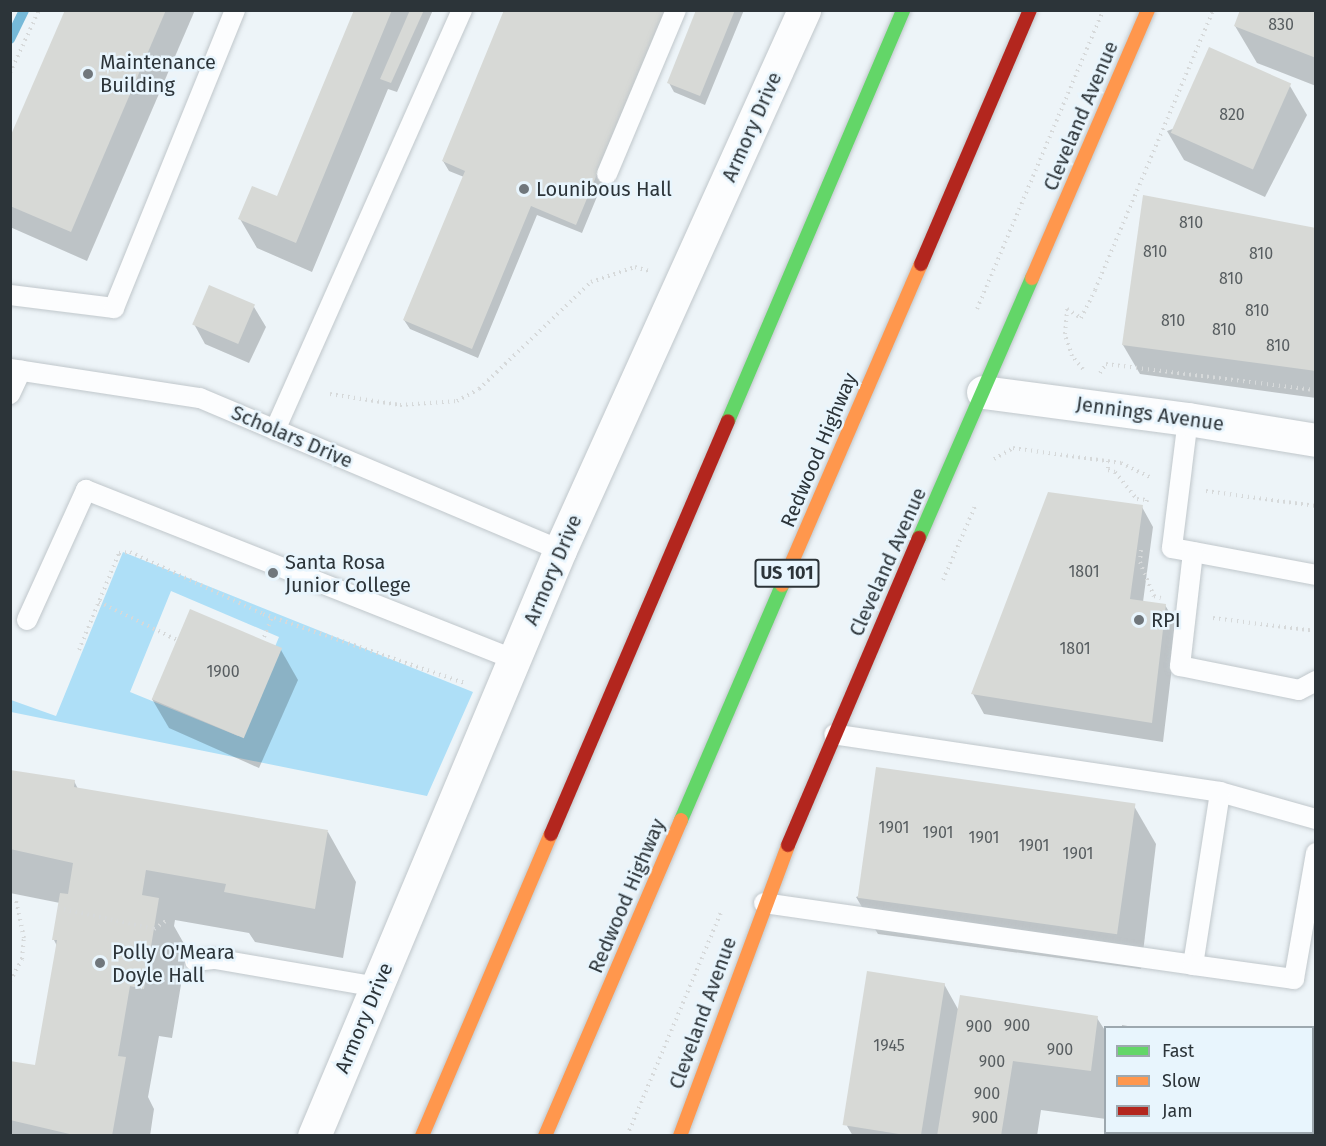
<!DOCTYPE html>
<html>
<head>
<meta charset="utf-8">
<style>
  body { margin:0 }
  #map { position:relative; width:1326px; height:1146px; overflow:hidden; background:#edf4f8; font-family:"Fira Sans",sans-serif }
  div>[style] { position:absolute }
  .green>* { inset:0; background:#aedff7 }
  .shadow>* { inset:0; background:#0003 }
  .stream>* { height:10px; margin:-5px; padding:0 5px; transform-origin:5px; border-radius:5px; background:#76b9d8 }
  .building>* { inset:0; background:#d7d9d6; transform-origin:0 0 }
  .path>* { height:4px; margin-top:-2px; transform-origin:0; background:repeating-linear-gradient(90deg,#d6d9da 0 1.5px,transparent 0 6px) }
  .roads { filter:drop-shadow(0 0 2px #c0c7cb) drop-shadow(0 0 2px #c0c7cb) }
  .lane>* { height:20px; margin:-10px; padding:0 10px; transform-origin:10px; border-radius:10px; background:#fcfdfe }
  .street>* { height:33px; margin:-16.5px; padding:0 16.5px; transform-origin:16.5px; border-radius:16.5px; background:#fcfdfe }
  .fast>* { height:14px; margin:-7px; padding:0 7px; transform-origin:7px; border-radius:7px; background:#63d668 }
  .slow>* { height:14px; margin:-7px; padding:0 7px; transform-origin:7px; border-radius:7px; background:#ff974d }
  .jam>* { height:14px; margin:-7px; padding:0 7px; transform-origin:7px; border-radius:7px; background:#b3261e }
  .dots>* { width:16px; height:16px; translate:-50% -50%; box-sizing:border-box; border:3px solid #e8f5fd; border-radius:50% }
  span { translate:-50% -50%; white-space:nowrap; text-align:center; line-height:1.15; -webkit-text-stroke:5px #e8f5fd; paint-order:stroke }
  .number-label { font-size:16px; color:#575d60 }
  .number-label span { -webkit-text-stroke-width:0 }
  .shield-label span { padding:2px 4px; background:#e8f5fd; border:2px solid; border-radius:4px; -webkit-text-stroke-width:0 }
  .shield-label { font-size:18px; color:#2c3439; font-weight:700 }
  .poi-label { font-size:20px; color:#2c3439 }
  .left { translate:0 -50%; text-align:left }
  .street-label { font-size:20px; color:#2c3439 }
  .frame { position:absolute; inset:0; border:12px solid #2c3439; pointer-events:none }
  .legend { position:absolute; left:1104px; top:1026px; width:210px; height:108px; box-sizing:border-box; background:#e8f5fd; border:2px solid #9da8af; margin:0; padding:8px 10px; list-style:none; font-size:18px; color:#2c3439 }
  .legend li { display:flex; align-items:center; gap:12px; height:30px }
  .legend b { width:30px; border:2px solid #9da8af }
</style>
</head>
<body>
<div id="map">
  <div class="green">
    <i style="clip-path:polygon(evenodd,123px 552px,473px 692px,427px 796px,11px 712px,11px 700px,56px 716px,123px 552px,171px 591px,279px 637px,238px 736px,130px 692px,171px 591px)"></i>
  </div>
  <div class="shadow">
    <i style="clip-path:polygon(67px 10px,195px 10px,87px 261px,10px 227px,10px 141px)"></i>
    <i style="clip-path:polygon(355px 10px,433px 10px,397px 92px,388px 89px,312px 272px,257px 248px,240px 219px,278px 198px)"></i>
    <i style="clip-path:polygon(506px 10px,674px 10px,582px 233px,537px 215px,478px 358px,410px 329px,404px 320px,464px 177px,449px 171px,443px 161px)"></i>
    <i style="clip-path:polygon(698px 10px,744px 10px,705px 105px,674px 92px,669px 83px)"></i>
    <i style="clip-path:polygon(1316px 10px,1316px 86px,1257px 63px,1235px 26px)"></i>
    <i style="clip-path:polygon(1290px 86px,1307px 115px,1265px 197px,1184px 160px,1167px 131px)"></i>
    <i style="clip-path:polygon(1316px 230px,1316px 398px,1140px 374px,1123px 345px)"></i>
    <i style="clip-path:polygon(254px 307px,266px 327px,249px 363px,205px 344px,194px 324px)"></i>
    <i style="clip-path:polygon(1049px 494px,1142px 507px,1153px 527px,1143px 602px,1165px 605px,1177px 625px,1163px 742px,984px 714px,973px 694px)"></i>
    <i style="clip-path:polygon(281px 650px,298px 680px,259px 768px,169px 728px,152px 699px)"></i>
    <i style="clip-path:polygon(10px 771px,74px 781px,78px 789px,328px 832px,356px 882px,343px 958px,255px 942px,249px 933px,175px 920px,174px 926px,187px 949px,172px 1038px,159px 1036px,148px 1097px,154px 1109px,150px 1136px,10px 1136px,10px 1063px,36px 1067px,57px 946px,54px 940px,60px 903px,10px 893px)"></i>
    <i style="clip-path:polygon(1134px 806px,1156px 844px,1141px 969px,878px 934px,856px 897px)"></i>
    <i style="clip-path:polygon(944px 984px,959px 1011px,1097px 1018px,1106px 1032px,1106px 1119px,1041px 1110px,1037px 1136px,853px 1136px,847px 1126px)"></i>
    <i style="clip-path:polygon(1122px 1025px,1139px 1028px,1122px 1028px)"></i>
    <i style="clip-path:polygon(1312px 1056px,1315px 1136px,1265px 1136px,1263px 1132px,1312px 1132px)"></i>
    <i style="clip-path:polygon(1189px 1132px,1241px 1132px,1240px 1136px)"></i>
  </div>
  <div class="stream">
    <i style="left:10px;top:39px;width:32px;rotate:-64deg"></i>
  </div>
  <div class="building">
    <i style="clip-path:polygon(65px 10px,166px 10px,71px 232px,10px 206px,10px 137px)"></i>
    <i style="clip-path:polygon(354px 10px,392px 10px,296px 243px,238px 219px,252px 186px,277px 196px)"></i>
    <i style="clip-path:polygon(410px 10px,424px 10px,391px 83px,380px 79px)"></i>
    <i style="clip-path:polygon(504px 10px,665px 10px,576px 225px,531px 206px,472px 349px,403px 320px,465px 171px,442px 161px)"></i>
    <i style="clip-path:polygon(696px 10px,735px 10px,700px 96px,667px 83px)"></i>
    <i style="clip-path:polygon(1240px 10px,1316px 10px,1316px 58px,1234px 26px)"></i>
    <i style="left:1209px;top:47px;width:90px;height:94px;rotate:24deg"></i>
    <i style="clip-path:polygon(1143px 195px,1316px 228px,1316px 371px,1122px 345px)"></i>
    <i style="left:209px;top:285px;width:50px;height:43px;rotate:23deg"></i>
    <i style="clip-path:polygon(1048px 492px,1143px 505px,1130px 599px,1166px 604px,1152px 723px,971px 694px)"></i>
    <i style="left:190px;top:609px;width:100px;height:98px;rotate:23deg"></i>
    <i style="left:876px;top:767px;width:262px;height:132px;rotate:8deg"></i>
    <i style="clip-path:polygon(10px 770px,75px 780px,74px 787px,328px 830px,315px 909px,224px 892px,226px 884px,146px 870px,142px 895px,159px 898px,144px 989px,130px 986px,118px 1056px,126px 1057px,112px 1136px,78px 1136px,10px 1120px,10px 1061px,35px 1065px,57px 940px,52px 940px,60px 893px,68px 894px,73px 863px,10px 849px)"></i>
    <i style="left:867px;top:971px;width:79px;height:156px;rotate:9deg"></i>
    <i style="clip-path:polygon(960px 995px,1098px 1016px,1091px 1071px,1013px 1061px,1001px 1136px,937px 1136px)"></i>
  </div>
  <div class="path">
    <i style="left:10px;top:73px;width:69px;rotate:-65.3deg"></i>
    <i style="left:977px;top:309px;width:324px;rotate:-67.1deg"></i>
    <i style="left:1083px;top:369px;width:17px;rotate:-130deg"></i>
    <i style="left:1072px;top:356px;width:23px;rotate:-108deg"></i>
    <i style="left:1065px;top:334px;width:25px;rotate:-85deg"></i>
    <i style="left:1067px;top:309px;width:17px;rotate:33deg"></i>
    <i style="left:1081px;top:318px;width:31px;rotate:-63deg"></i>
    <i style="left:1095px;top:290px;width:304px;rotate:-67.1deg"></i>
    <i style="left:1100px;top:373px;width:11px;rotate:-56deg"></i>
    <i style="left:1106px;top:364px;width:212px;rotate:7.1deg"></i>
    <i style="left:330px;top:394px;width:71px;rotate:8.9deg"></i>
    <i style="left:400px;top:405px;width:57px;rotate:-4deg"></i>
    <i style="left:457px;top:401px;width:25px;rotate:-29deg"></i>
    <i style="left:479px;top:389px;width:155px;rotate:-43.7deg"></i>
    <i style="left:591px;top:282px;width:46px;rotate:-18.8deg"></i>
    <i style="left:635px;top:267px;width:15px;rotate:16deg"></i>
    <i style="left:994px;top:459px;width:22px;rotate:-30deg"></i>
    <i style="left:1013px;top:448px;width:109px;rotate:7.9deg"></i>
    <i style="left:1121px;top:463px;width:34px;rotate:26deg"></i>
    <i style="left:1108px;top:461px;width:9px;rotate:90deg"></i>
    <i style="left:1108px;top:470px;width:7px;rotate:16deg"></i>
    <i style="left:1115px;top:472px;width:35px;rotate:51deg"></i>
    <i style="left:1137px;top:499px;width:10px;rotate:6deg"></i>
    <i style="left:1147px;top:500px;width:4px;rotate:104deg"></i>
    <i style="left:1206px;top:491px;width:111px;rotate:7.8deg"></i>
    <i style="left:1141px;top:550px;width:12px;rotate:95deg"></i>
    <i style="left:1140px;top:562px;width:37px;rotate:68deg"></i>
    <i style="left:1154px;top:596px;width:7px;rotate:16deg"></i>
    <i style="left:943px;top:580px;width:83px;rotate:-66.5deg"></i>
    <i style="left:99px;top:602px;width:87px;rotate:26deg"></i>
    <i style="left:1213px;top:618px;width:104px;rotate:7.2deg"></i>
    <i style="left:264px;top:637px;width:22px;rotate:-68deg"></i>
    <i style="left:79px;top:650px;width:105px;rotate:-67.6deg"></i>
    <i style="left:119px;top:553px;width:11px;rotate:-5deg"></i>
    <i style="left:130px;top:552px;width:147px;rotate:25deg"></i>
    <i style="left:263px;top:614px;width:213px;rotate:18.9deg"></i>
    <i style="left:58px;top:908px;width:98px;rotate:12.3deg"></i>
    <i style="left:154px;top:929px;width:14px;rotate:-34deg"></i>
    <i style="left:10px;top:981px;width:25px;rotate:-61deg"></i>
    <i style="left:22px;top:959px;width:21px;rotate:-85deg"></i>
    <i style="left:24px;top:938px;width:38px;rotate:-102deg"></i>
    <i style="left:1126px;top:1132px;width:19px;rotate:12deg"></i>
    <i style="left:627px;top:1136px;width:245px;rotate:-67.2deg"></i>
  </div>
  <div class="roads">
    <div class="lane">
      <i style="left:607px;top:174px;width:178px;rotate:-67.2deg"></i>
      <i style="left:10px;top:295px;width:105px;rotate:7.1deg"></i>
      <i style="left:114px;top:308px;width:322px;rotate:-67.9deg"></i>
      <i style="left:10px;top:369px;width:192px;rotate:8.7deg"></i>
      <i style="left:200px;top:398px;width:391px;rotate:22.9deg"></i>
      <i style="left:10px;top:394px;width:26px;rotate:-65deg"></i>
      <i style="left:1188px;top:419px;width:130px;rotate:97.1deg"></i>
      <i style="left:1172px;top:548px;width:147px;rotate:10.6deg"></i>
      <i style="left:275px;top:430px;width:460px;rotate:-66deg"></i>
      <i style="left:1193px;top:552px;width:115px;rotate:96.5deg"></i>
      <i style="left:1180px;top:666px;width:121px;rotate:11.4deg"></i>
      <i style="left:1299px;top:690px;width:19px;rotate:-28deg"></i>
      <i style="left:27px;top:620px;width:143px;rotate:-65.6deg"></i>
      <i style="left:86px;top:490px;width:462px;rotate:21.6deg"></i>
      <i style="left:1220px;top:792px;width:100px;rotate:15.7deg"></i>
      <i style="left:764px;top:903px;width:433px;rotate:8.2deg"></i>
      <i style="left:1193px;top:965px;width:175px;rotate:-81.1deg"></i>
      <i style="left:1220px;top:792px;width:390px;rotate:-171.5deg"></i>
      <i style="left:195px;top:961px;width:20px;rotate:-6deg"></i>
      <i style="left:215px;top:959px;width:164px;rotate:9.8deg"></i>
      <i style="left:1193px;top:965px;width:102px;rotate:7.9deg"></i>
      <i style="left:1294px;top:979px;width:128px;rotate:-80.1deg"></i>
    </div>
    <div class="street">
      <i style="left:983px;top:392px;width:207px;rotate:7.5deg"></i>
      <i style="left:1188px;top:419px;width:130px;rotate:9.3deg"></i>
      <i style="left:314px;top:1136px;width:636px;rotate:-67.23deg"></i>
      <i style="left:560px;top:550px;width:593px;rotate:-65.68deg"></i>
    </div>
    <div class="fast">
      <i style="left:728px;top:421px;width:447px;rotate:-66.9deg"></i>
      <i style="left:919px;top:538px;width:283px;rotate:-66.5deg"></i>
      <i style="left:681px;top:820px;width:256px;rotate:-66.7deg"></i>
    </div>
    <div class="slow">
      <i style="left:1032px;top:278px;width:292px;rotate:-66.6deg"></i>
      <i style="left:782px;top:585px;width:350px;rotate:-66.6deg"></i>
      <i style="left:422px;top:1136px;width:328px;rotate:-66.9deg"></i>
      <i style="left:545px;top:1136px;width:344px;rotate:-66.7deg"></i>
      <i style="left:680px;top:1136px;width:310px;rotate:-69.6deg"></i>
    </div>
    <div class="jam">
      <i style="left:921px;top:264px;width:276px;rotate:-66.8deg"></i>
      <i style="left:551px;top:834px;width:449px;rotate:-66.8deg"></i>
      <i style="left:788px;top:845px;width:334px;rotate:-66.9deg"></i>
    </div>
  </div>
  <div class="dots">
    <i style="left:88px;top:74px;background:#70777c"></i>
    <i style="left:524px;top:189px;background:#70777c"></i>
    <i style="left:273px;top:573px;background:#70777c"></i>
    <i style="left:1139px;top:620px;background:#70777c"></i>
    <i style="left:100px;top:963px;background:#70777c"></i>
  </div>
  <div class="number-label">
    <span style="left:1281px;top:25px">830</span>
    <span style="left:1232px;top:115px">820</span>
    <span style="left:1191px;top:223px">810</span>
    <span style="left:1155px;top:252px">810</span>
    <span style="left:1261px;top:254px">810</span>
    <span style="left:1231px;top:279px">810</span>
    <span style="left:1257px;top:311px">810</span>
    <span style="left:1173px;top:321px">810</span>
    <span style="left:1224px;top:330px">810</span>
    <span style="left:1278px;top:346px">810</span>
    <span style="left:1084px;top:572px">1801</span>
    <span style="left:1075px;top:649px">1801</span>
    <span style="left:223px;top:672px">1900</span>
    <span style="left:894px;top:828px">1901</span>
    <span style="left:938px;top:833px">1901</span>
    <span style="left:984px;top:838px">1901</span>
    <span style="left:1034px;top:846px">1901</span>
    <span style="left:1078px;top:854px">1901</span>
    <span style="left:1017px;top:1026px">900</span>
    <span style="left:979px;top:1027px">900</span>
    <span style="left:889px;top:1046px">1945</span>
    <span style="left:1060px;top:1050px">900</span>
    <span style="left:992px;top:1062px">900</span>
    <span style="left:987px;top:1094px">900</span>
    <span style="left:985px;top:1118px">900</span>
  </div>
  <div class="shield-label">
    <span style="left:787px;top:573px">US 101</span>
  </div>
  <div class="poi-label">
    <span class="left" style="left:100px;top:74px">Maintenance<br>Building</span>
    <span class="left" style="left:536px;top:189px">Lounibous Hall</span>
    <span class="left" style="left:285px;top:574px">Santa Rosa<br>Junior College</span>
    <span class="left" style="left:1151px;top:620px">RPI</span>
    <span class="left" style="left:112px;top:964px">Polly O'Meara<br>Doyle Hall</span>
  </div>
  <div class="street-label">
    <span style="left:1081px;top:116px;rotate:-67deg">Cleveland Avenue</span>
    <span style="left:752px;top:127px;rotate:-66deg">Armory Drive</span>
    <span style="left:1150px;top:414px;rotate:8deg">Jennings Avenue</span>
    <span style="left:292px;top:437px;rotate:23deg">Scholars Drive</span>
    <span style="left:819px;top:450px;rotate:-67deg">Redwood Highway</span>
    <span style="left:888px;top:562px;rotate:-66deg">Cleveland Avenue</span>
    <span style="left:553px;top:570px;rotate:-67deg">Armory Drive</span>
    <span style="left:627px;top:896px;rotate:-67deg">Redwood Highway</span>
    <span style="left:703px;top:1013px;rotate:-70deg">Cleveland Avenue</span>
    <span style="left:364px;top:1018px;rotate:-67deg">Armory Drive</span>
  </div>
  <div class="frame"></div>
  <ul class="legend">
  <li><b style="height:8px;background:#63d668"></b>Fast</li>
  <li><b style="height:8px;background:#ff974d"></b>Slow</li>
  <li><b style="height:8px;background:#b3261e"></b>Jam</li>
  </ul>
</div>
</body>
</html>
